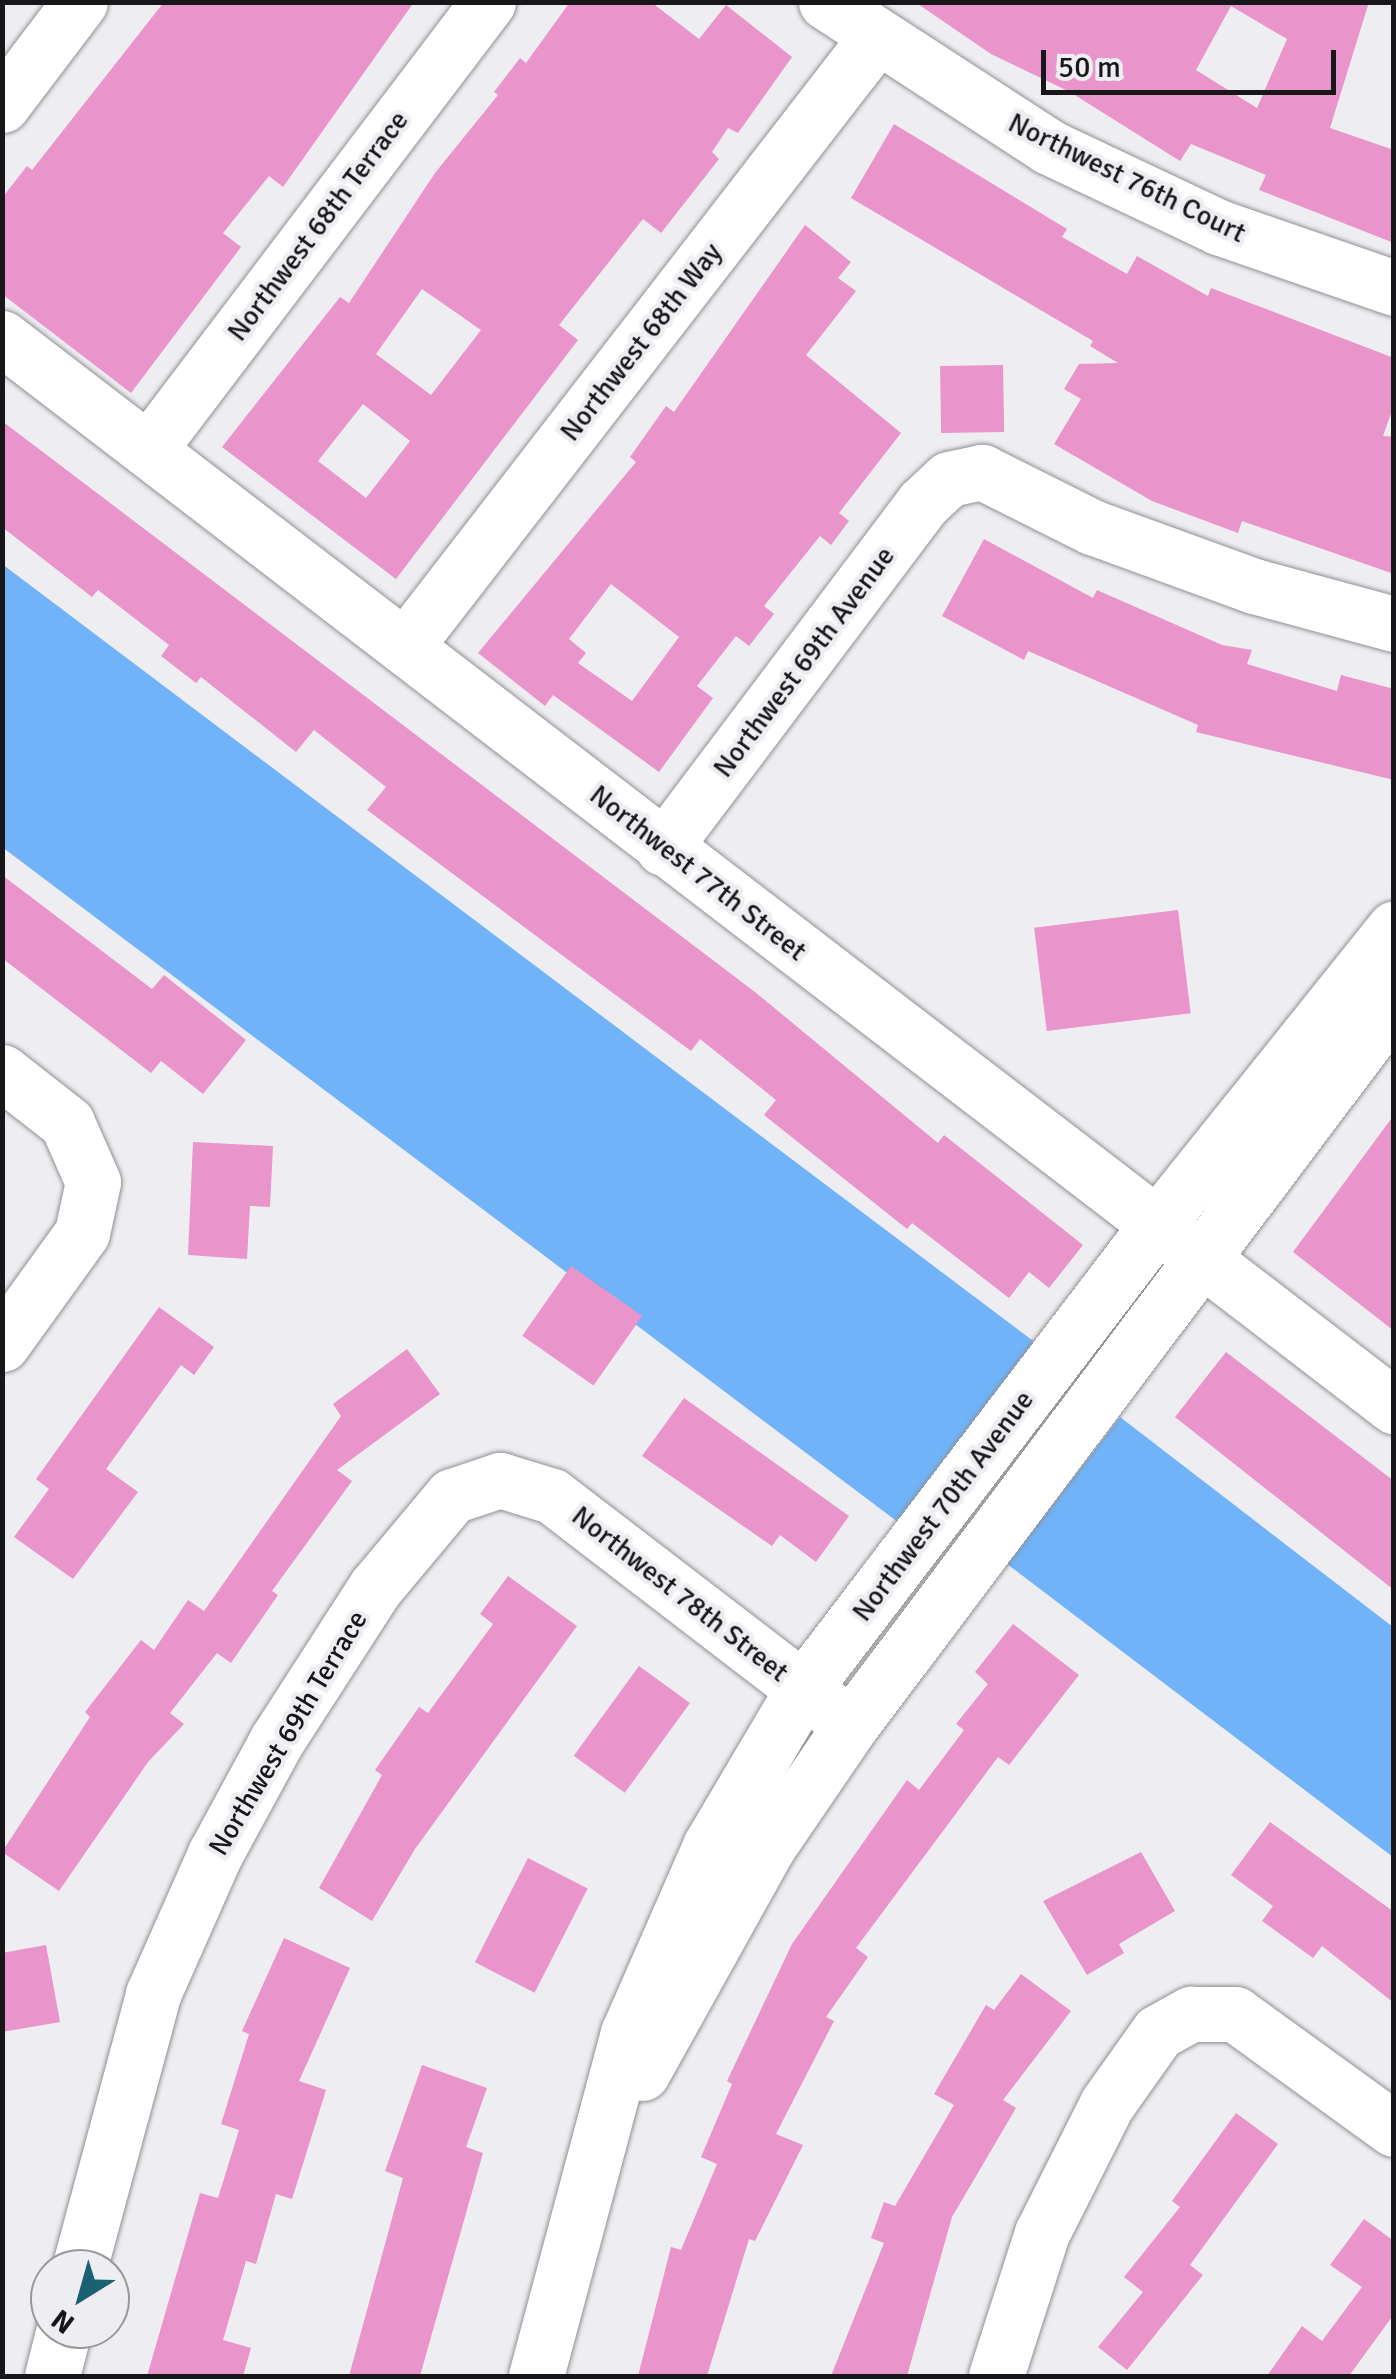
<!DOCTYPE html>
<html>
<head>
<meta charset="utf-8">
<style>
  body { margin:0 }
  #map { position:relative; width:1396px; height:2379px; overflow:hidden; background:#eeedf1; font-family:Signika,sans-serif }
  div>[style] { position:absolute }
  .water>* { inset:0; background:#70b3f9; transform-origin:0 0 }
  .building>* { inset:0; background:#e994cb; transform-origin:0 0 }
  .roads { filter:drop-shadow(0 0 2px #919094) drop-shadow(0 0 2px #919094) }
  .minor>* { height:55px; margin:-27.5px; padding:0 27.5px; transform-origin:27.5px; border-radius:27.5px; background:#fff }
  span { translate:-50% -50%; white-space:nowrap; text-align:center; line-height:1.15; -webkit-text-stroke:9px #eeedf1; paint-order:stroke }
  .street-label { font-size:28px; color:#171618 }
  .frame { position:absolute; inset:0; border:5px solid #171618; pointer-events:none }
  .north { position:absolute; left:30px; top:2249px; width:100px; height:100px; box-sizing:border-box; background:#eeedf1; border:2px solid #98979a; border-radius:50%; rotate:217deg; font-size:28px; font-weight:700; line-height:40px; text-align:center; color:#171618 }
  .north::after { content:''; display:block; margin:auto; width:35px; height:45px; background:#1c6073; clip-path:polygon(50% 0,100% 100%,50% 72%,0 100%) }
  .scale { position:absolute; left:1041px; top:50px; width:295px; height:45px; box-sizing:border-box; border:5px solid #171618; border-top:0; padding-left:12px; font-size:30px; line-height:35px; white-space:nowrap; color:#171618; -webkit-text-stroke:8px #eeedf1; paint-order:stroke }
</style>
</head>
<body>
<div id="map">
  <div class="water">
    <i style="left:2px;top:564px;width:1297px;height:226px;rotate:37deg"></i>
    <i style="clip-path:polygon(1120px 1417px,1393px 1627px,1393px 1857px,1007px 1564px)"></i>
  </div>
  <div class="building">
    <i style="clip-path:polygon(164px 2px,414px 2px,283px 187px,269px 176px,223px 233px,241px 247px,131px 393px,2px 294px,2px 198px,27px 166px,32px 170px)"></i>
    <i style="clip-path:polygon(evenodd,570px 2px,651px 2px,699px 39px,726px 5px,792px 57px,738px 133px,728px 128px,712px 152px,719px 159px,661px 233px,643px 219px,559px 325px,578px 340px,396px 579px,222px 447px,340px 297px,349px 303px,435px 173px,498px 95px,494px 92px,520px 58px,526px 63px,570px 2px,422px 289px,481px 330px,431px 395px,376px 354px,422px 289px,570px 2px,363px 404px,410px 441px,366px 498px,318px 461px,363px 404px)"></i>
    <i style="clip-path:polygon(evenodd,915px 2px,1369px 2px,1330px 128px,1394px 150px,1394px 243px,1259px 190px,1266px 175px,1191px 144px,1180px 161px,1070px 92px,991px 54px,915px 2px,1231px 6px,1287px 39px,1257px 108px,1196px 70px,1231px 6px)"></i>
    <i style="clip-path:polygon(894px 124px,1067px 229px,1062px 237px,1127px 274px,1137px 256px,1208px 296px,1211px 288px,1394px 358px,1394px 405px,1383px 436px,1394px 437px,1394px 574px,1242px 521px,1238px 533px,1152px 501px,1054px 444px,1081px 399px,1064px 389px,1079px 364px,1118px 363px,1090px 346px,1093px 341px,851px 198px)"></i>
    <i style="clip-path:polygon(evenodd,805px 225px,851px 262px,838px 278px,856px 291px,806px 355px,901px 433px,839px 513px,849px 521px,831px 545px,820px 536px,764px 606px,774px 614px,749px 646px,736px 636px,697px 686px,713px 698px,659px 772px,553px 695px,545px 706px,478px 653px,636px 462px,630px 457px,666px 406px,674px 412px,805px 225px,611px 584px,679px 637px,632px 701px,578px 663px,586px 653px,569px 639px,611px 584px)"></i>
    <i style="left:1003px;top:365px;width:67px;height:63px;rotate:89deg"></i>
    <i style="clip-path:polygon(2px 421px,755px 992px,938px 1143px,944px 1135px,1083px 1245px,1049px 1288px,1029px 1272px,1009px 1298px,912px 1223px,907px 1229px,764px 1115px,776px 1100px,700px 1039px,691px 1051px,367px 810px,386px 787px,314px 730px,296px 752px,201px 677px,196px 683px,161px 656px,169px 645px,98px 590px,92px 597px,2px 527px)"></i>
    <i style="clip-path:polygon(984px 539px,1093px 598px,1097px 590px,1222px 645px,1252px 650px,1247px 664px,1337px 691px,1341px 675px,1394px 689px,1394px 780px,1196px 732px,1198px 725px,1028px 651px,1024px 660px,942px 616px)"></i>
    <i style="clip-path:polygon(2px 875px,152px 989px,164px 975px,246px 1040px,203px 1094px,161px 1061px,151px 1073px,2px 958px)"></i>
    <i style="left:1178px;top:910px;width:104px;height:145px;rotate:83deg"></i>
    <i style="clip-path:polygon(1394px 1115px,1394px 1331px,1293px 1252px)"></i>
    <i style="clip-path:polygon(193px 1142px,273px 1146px,270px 1207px,250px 1206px,247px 1259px,188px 1255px)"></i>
    <i style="left:571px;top:1266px;width:87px;height:85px;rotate:35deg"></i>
    <i style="clip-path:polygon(159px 1307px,214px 1347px,194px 1375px,181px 1365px,106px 1469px,138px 1492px,73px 1579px,14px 1537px,49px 1489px,36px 1479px)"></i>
    <i style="clip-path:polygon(407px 1349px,440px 1394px,337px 1470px,352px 1481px,272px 1591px,278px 1595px,231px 1663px,217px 1653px,170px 1713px,184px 1724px,148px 1762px,59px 1891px,2px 1852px,90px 1717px,85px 1712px,141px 1640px,154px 1650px,188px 1600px,204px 1611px,341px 1416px,333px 1404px)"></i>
    <i style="clip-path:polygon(1226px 1352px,1394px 1481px,1394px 1590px,1175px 1417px)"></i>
    <i style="clip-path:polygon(684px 1398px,849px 1516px,816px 1562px,780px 1535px,772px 1546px,642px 1456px)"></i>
    <i style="clip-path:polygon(508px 1576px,577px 1626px,415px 1849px,372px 1921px,319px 1888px,382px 1775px,375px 1770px,419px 1707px,428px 1713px,493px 1624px,480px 1614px)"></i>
    <i style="clip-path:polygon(1013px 1624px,1079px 1675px,1009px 1765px,998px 1757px,856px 1948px,868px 1957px,826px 2017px,834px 2021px,776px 2134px,803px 2145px,755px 2241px,749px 2239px,707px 2376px,638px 2376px,671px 2247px,681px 2250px,717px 2164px,701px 2157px,732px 2084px,727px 2081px,792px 1944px,907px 1780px,919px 1790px,964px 1730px,956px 1724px,988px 1684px,975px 1672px)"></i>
    <i style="left:639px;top:1666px;width:63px;height:111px;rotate:36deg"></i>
    <i style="clip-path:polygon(1270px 1822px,1394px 1912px,1394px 2003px,1322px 1946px,1313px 1958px,1262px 1921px,1273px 1906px,1231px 1875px)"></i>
    <i style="clip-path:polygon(1141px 1852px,1175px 1911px,1119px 1944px,1124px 1953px,1087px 1975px,1043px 1901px)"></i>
    <i style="left:528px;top:1858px;width:67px;height:117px;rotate:27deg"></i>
    <i style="clip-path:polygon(284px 1938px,350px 1968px,299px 2081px,326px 2090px,292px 2199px,276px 2194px,256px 2264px,246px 2261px,223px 2340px,251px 2348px,243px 2376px,147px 2376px,200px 2193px,218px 2198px,239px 2130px,221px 2124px,249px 2034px,242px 2031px)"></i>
    <i style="clip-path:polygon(46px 1945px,60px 2022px,2px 2032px,2px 1953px)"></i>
    <i style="clip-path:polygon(1021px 1974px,1071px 2011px,1003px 2100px,1016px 2108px,952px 2217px,907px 2376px,831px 2376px,884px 2243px,871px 2238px,884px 2202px,895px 2206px,954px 2105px,934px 2094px,986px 2005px,994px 2010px)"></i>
    <i style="clip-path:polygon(422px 2065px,487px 2088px,466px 2147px,483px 2153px,420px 2376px,349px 2376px,403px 2178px,385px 2171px)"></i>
    <i style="clip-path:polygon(1236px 2113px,1278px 2144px,1190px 2265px,1203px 2275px,1127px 2370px,1098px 2347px,1143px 2292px,1124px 2277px,1180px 2207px,1172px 2201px)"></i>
    <i style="clip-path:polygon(1364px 2219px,1394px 2241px,1394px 2314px,1349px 2376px,1267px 2376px,1302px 2326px,1322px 2341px,1362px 2287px,1330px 2265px)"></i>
  </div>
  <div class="roads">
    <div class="minor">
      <i style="left:826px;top:2px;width:266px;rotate:33deg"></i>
      <i style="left:1049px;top:147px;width:187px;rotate:25.3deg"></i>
      <i style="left:1218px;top:227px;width:186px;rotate:19.1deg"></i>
      <i style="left:2px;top:105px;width:129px;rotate:-52.9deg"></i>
      <i style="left:2px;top:338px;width:1755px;rotate:37.5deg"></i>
      <i style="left:149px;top:449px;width:561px;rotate:-52.82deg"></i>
      <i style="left:407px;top:644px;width:765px;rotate:-52.28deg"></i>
      <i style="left:663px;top:848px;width:432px;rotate:-53deg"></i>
      <i style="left:923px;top:503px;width:35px;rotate:-43deg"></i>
      <i style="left:949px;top:479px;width:34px;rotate:-12deg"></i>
      <i style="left:982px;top:472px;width:123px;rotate:26.6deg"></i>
      <i style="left:1092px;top:527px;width:172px;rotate:20deg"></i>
      <i style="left:1254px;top:586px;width:145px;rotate:15.2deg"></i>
      <i style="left:2px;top:1072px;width:83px;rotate:38.1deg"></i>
      <i style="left:67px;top:1123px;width:64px;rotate:66.2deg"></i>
      <i style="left:93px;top:1182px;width:52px;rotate:102.2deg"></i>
      <i style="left:82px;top:1233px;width:137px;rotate:125.8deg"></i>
      <i style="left:642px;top:2073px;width:257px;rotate:-60.9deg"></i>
      <i style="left:767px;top:1848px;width:149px;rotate:-55.7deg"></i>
      <i style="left:851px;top:1725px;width:903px;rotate:-53.05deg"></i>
      <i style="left:79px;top:2269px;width:285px;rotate:-74.9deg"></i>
      <i style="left:153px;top:1994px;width:153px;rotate:-66.1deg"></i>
      <i style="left:215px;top:1854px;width:130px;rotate:-61.5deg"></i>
      <i style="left:277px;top:1740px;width:181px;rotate:-57.2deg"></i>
      <i style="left:375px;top:1588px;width:120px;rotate:-50.1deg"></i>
      <i style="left:452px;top:1496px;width:51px;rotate:-18.4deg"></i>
      <i style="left:500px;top:1480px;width:54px;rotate:17.1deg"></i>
      <i style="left:552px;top:1496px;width:353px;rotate:37.5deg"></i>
      <i style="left:52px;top:2376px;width:49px;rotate:-75.7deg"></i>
      <i style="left:536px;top:2376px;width:355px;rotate:-75deg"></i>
      <i style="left:628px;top:2033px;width:204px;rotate:-66.3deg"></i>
      <i style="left:710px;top:1846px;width:182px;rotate:-59.4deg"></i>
      <i style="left:803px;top:1689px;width:587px;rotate:-52.68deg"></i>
      <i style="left:1159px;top:1222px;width:376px;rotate:-51.3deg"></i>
      <i style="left:996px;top:2376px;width:150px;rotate:-72.2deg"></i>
      <i style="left:1042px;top:2233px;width:144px;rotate:-63.3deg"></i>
      <i style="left:1107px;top:2104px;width:88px;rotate:-54.7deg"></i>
      <i style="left:1158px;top:2032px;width:38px;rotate:-29deg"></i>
      <i style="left:1191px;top:2014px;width:44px"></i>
      <i style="left:1235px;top:2014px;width:196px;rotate:35.9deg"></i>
    </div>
  </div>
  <div class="street-label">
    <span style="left:1127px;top:178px;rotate:26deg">Northwest 76th Court</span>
    <span style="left:318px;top:226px;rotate:-53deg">Northwest 68th Terrace</span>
    <span style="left:641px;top:342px;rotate:-52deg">Northwest 68th Way</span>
    <span style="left:804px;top:662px;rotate:-53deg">Northwest 69th Avenue</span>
    <span style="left:698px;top:873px;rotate:38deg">Northwest 77th Street</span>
    <span style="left:943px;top:1506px;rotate:-53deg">Northwest 70th Avenue</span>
    <span style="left:680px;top:1594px;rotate:38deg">Northwest 78th Street</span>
    <span style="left:288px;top:1733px;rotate:-59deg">Northwest 69th Terrace</span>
  </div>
  <div class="frame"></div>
  <div class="north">N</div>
  <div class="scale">50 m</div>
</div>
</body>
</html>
